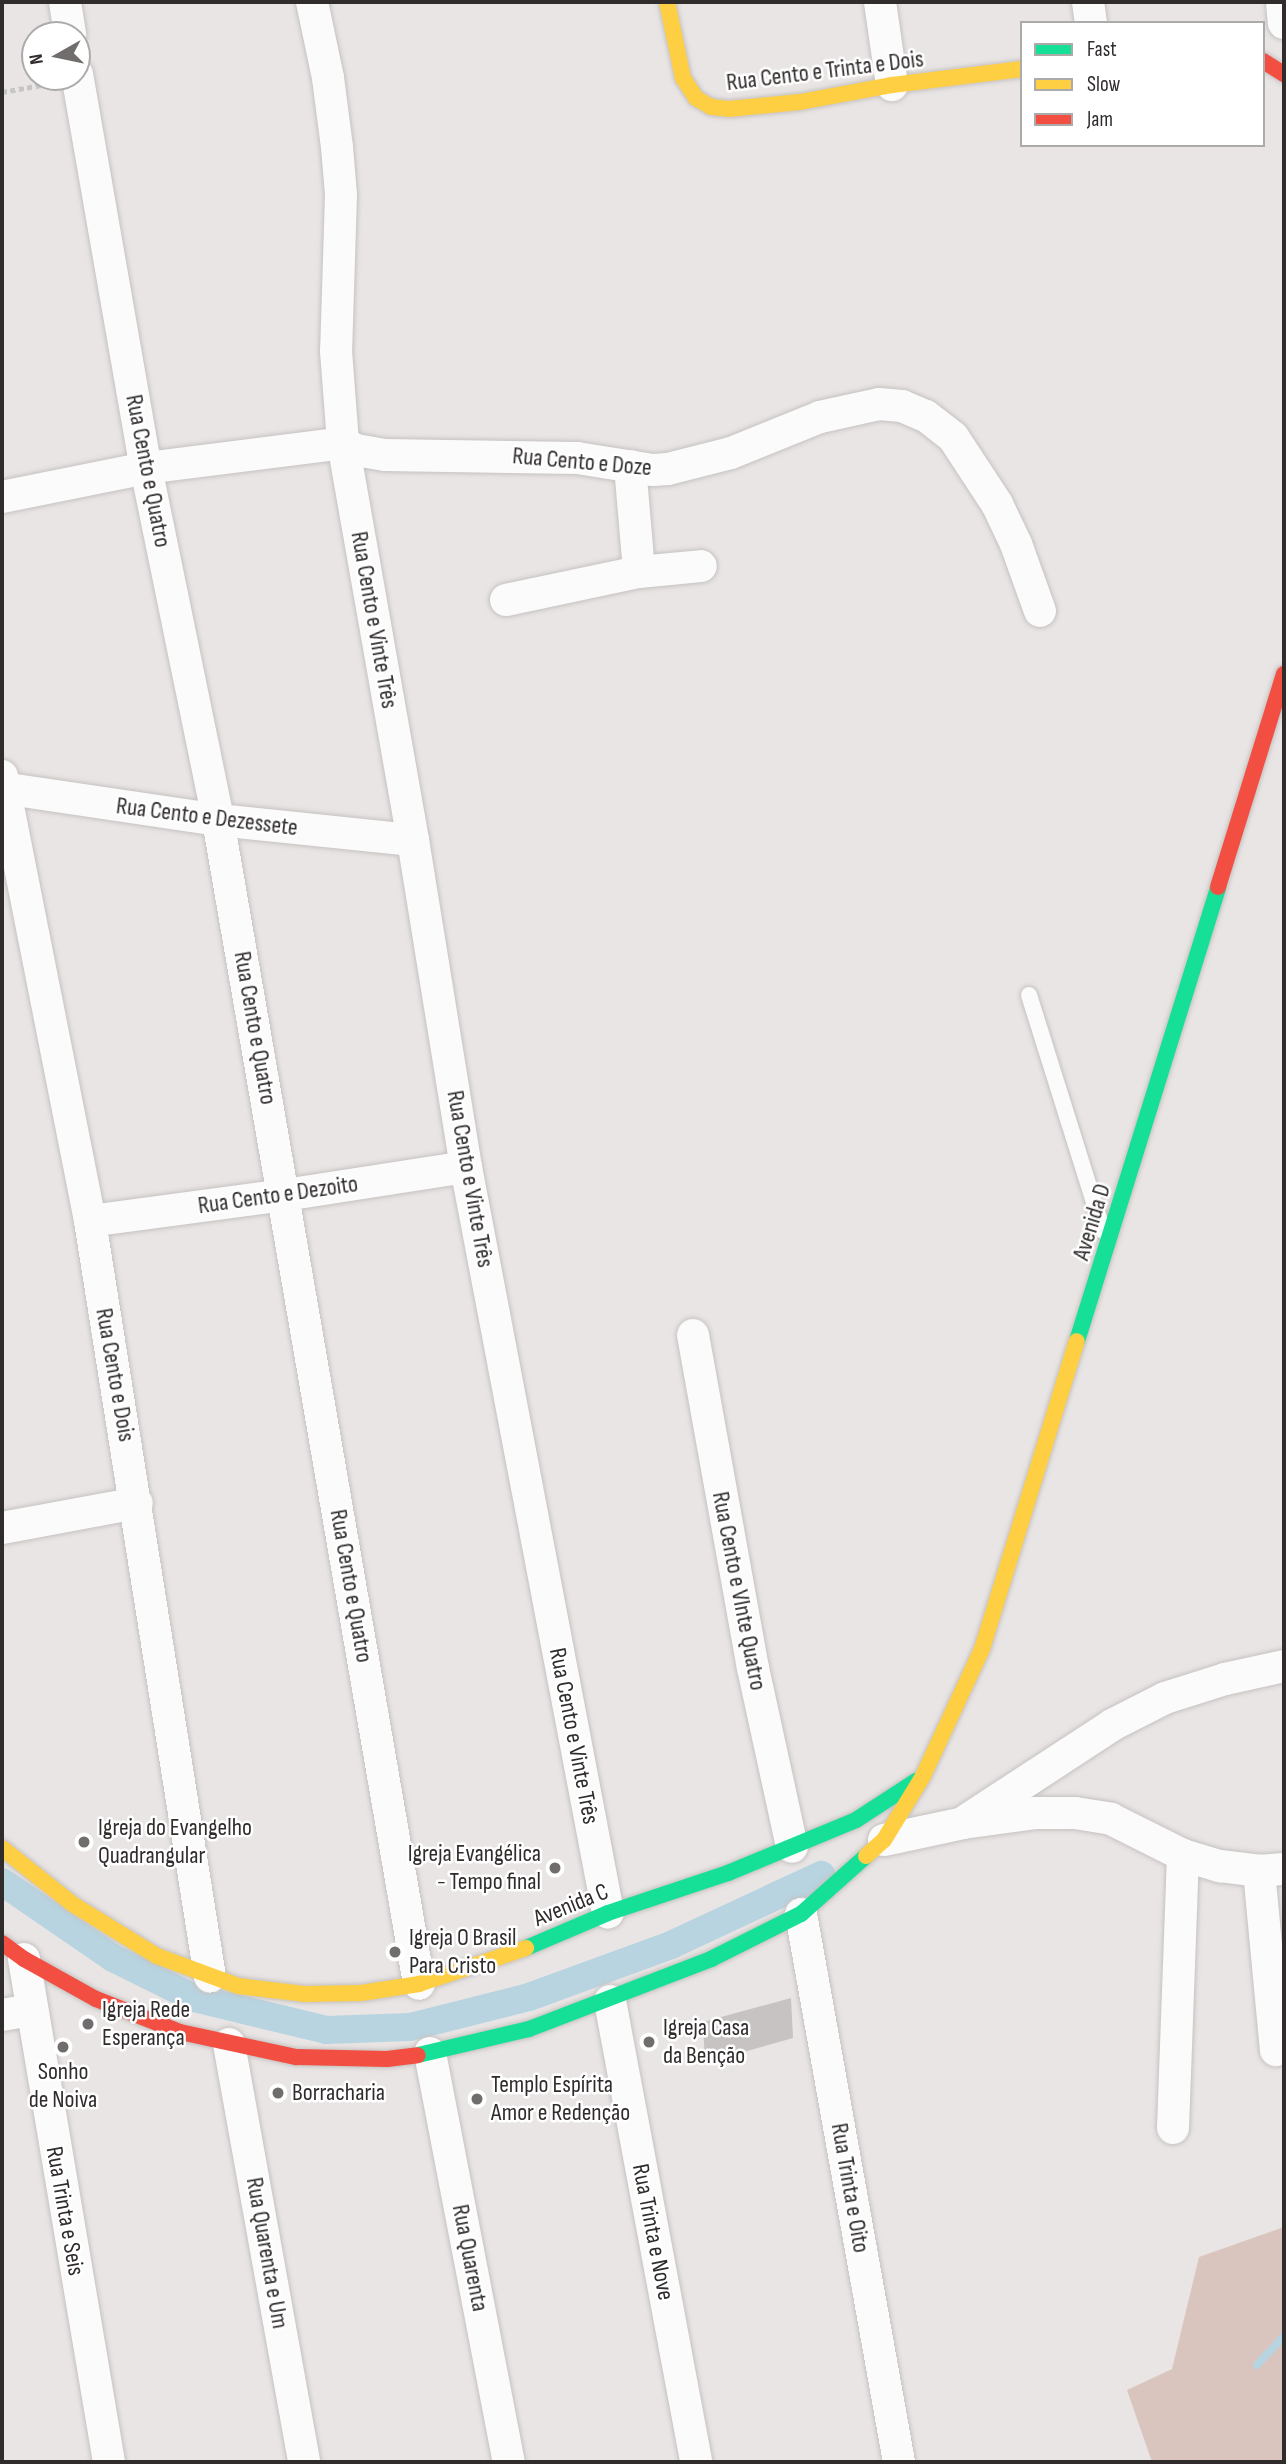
<!DOCTYPE html>
<html>
<head>
<meta charset="utf-8">
<style>
  body { margin:0 }
  #map { position:relative; width:1286px; height:2464px; overflow:hidden; background:#e9e5e4; font-family:"Sofia Sans Condensed",sans-serif }
  div>[style] { position:absolute }
  .green>* { inset:0; background:#dac5be }
  .stream>* { height:8px; margin:-4px; padding:0 4px; transform-origin:4px; border-radius:4px; background:#b8d4e0 }
  .canal>* { height:28px; margin:-14px; padding:0 14px; transform-origin:14px; border-radius:14px; background:#b8d4e0 }
  .building>* { inset:0; background:#c7c3c2 }
  .path>* { height:4.5px; margin-top:-2.25px; transform-origin:0; background:repeating-linear-gradient(90deg,#c7c6c6 0 5px,transparent 0 8.5px) }
  .roads { filter:drop-shadow(0 0 2px #c5c2c1) drop-shadow(0 0 2px #c5c2c1) }
  .lane>* { height:16px; margin:-8px; padding:0 8px; transform-origin:8px; border-radius:8px; background:#fcfbfb }
  .street>* { height:32px; margin:-16px; padding:0 16px; transform-origin:16px; border-radius:16px; background:#fcfbfb }
  .fast>* { height:16px; margin:-8px; padding:0 8px; transform-origin:8px; border-radius:8px; background:#16e098 }
  .slow>* { height:16px; margin:-8px; padding:0 8px; transform-origin:8px; border-radius:8px; background:#ffcf43 }
  .jam>* { height:16px; margin:-8px; padding:0 8px; transform-origin:8px; border-radius:8px; background:#f24e42 }
  .dots>* { width:19px; height:19px; translate:-50% -50%; box-sizing:border-box; border:4px solid #fff; border-radius:50% }
  span { translate:-50% -50%; white-space:nowrap; text-align:center; line-height:1.15; -webkit-text-stroke:5px #fff; paint-order:stroke }
  .street-label { font-size:24px; color:#2f2c2b }
  .poi-label { font-size:24px; color:#2f2c2b }
  .left { translate:0 -50%; text-align:left }
  .right { translate:-100% -50%; text-align:right }
  .frame { position:absolute; inset:0; border:4px solid #2f2c2b; pointer-events:none }
  .legend { position:absolute; left:1020px; top:21px; width:245px; height:126px; box-sizing:border-box; background:#fff; border:2px solid #acabaa; margin:0; padding:9px 12px; list-style:none; font-size:21px; color:#2f2c2b }
  .legend li { display:flex; align-items:center; gap:14px; height:35px }
  .legend b { width:35px; border:2px solid #acabaa }
  .north { position:absolute; left:21px; top:21px; width:70px; height:70px; box-sizing:border-box; background:#fff; border:2px solid #acabaa; border-radius:50%; rotate:261deg; font-size:19px; font-weight:700; line-height:28px; text-align:center; color:#2f2c2b }
  .north::after { content:''; display:block; margin:auto; width:24px; height:32px; background:#706d6c; clip-path:polygon(50% 0,100% 100%,50% 72%,0 100%) }
</style>
</head>
<body>
<div id="map">
  <div class="green">
    <i style="clip-path:polygon(1284px 2227px,1284px 2462px,1152px 2462px,1127px 2390px,1172px 2369px,1199px 2257px)"></i>
  </div>
  <div class="stream">
    <i style="left:1257px;top:2365px;width:40px;rotate:-47deg"></i>
  </div>
  <div class="canal">
    <i style="left:2px;top:1882px;width:135px;rotate:34.4deg"></i>
    <i style="left:113px;top:1958px;width:90px;rotate:26.3deg"></i>
    <i style="left:194px;top:1998px;width:136px;rotate:13.6deg"></i>
    <i style="left:326px;top:2030px;width:84px;rotate:-2deg"></i>
    <i style="left:410px;top:2027px;width:123px;rotate:-14.1deg"></i>
    <i style="left:529px;top:1997px;width:151px;rotate:-20.1deg"></i>
    <i style="left:671px;top:1945px;width:166px;rotate:-25deg"></i>
  </div>
  <div class="building">
    <i style="clip-path:polygon(791px 1998px,793px 2038px,705px 2063px,703px 2022px)"></i>
  </div>
  <div class="path">
    <i style="left:2px;top:92px;width:52px;rotate:-10deg"></i>
  </div>
  <div class="roads">
    <div class="lane">
      <i style="left:1029px;top:995px;width:247px;rotate:72.6deg"></i>
    </div>
    <div class="street">
      <i style="left:65px;top:2px;width:33px;rotate:81deg"></i>
      <i style="left:312px;top:2px;width:78px;rotate:78.1deg"></i>
      <i style="left:328px;top:78px;width:70px;rotate:82.6deg"></i>
      <i style="left:337px;top:147px;width:48px;rotate:85.2deg"></i>
      <i style="left:341px;top:195px;width:156px;rotate:91.8deg"></i>
      <i style="left:336px;top:351px;width:92px;rotate:85.6deg"></i>
      <i style="left:343px;top:443px;width:403px;rotate:80deg"></i>
      <i style="left:413px;top:840px;width:331px;rotate:80.8deg"></i>
      <i style="left:466px;top:1167px;width:759px;rotate:79.22deg"></i>
      <i style="left:880px;top:2px;width:84px;rotate:81.8deg"></i>
      <i style="left:1088px;top:2px;width:21px;rotate:82deg"></i>
      <i style="left:1282px;top:2px;width:21px;rotate:85deg"></i>
      <i style="left:77px;top:74px;width:400px;rotate:80.1deg"></i>
      <i style="left:146px;top:468px;width:359px;rotate:78.4deg"></i>
      <i style="left:218px;top:820px;width:1181px;rotate:80.2deg"></i>
      <i style="left:630px;top:466px;width:106px;rotate:85.1deg"></i>
      <i style="left:2px;top:497px;width:147px;rotate:-11.4deg"></i>
      <i style="left:146px;top:468px;width:199px;rotate:-7.2deg"></i>
      <i style="left:343px;top:443px;width:15px;rotate:28deg"></i>
      <i style="left:356px;top:450px;width:29px;rotate:10deg"></i>
      <i style="left:385px;top:455px;width:192px;rotate:0.9deg"></i>
      <i style="left:577px;top:458px;width:77px;rotate:9deg"></i>
      <i style="left:653px;top:470px;width:15px;rotate:-4deg"></i>
      <i style="left:668px;top:469px;width:65px;rotate:-14.3deg"></i>
      <i style="left:731px;top:453px;width:96px;rotate:-22deg"></i>
      <i style="left:820px;top:417px;width:60px;rotate:-12.4deg"></i>
      <i style="left:879px;top:404px;width:23px;rotate:5deg"></i>
      <i style="left:902px;top:406px;width:26px;rotate:23deg"></i>
      <i style="left:926px;top:416px;width:34px;rotate:38deg"></i>
      <i style="left:953px;top:437px;width:80px;rotate:56.7deg"></i>
      <i style="left:997px;top:504px;width:44px;rotate:64.6deg"></i>
      <i style="left:1016px;top:544px;width:71px;rotate:70.3deg"></i>
      <i style="left:506px;top:600px;width:136px;rotate:-11.9deg"></i>
      <i style="left:639px;top:572px;width:62px;rotate:-5.5deg"></i>
      <i style="left:2px;top:776px;width:454px;rotate:78.8deg"></i>
      <i style="left:90px;top:1221px;width:765px;rotate:80.98deg"></i>
      <i style="left:2px;top:788px;width:218px;rotate:8.4deg"></i>
      <i style="left:218px;top:820px;width:196px;rotate:5.9deg"></i>
      <i style="left:90px;top:1221px;width:197px;rotate:-7.6deg"></i>
      <i style="left:285px;top:1195px;width:183px;rotate:-8.8deg"></i>
      <i style="left:693px;top:1335px;width:338px;rotate:79.8deg"></i>
      <i style="left:753px;top:1668px;width:183px;rotate:77.7deg"></i>
      <i style="left:2px;top:1528px;width:137px;rotate:-10.5deg"></i>
      <i style="left:967px;top:1820px;width:173px;rotate:-33.2deg"></i>
      <i style="left:1112px;top:1725px;width:59px;rotate:-27deg"></i>
      <i style="left:1165px;top:1698px;width:63px;rotate:-17.6deg"></i>
      <i style="left:1225px;top:1679px;width:60px;rotate:-12.4deg"></i>
      <i style="left:884px;top:1840px;width:81px;rotate:-12.1deg"></i>
      <i style="left:963px;top:1823px;width:74px;rotate:-7.8deg"></i>
      <i style="left:1036px;top:1813px;width:39px"></i>
      <i style="left:1075px;top:1813px;width:36px;rotate:9deg"></i>
      <i style="left:1111px;top:1819px;width:80px;rotate:26.6deg"></i>
      <i style="left:1183px;top:1855px;width:39px;rotate:17deg"></i>
      <i style="left:1220px;top:1866px;width:39px;rotate:7deg"></i>
      <i style="left:1259px;top:1871px;width:25px;rotate:-5deg"></i>
      <i style="left:1259px;top:1871px;width:180px;rotate:84.6deg"></i>
      <i style="left:801px;top:1914px;width:557px;rotate:79.86deg"></i>
      <i style="left:24px;top:1959px;width:510px;rotate:80.41deg"></i>
      <i style="left:610px;top:2001px;width:469px;rotate:79.4deg"></i>
      <i style="left:2px;top:2015px;width:28px;rotate:-10deg"></i>
      <i style="left:229px;top:2044px;width:425px;rotate:79.8deg"></i>
      <i style="left:430px;top:2053px;width:417px;rotate:79.1deg"></i>
      <i style="left:1173px;top:2128px;width:273px;rotate:-87.9deg"></i>
    </div>
    <div class="fast">
      <i style="left:1077px;top:1341px;width:475px;rotate:-72.7deg"></i>
      <i style="left:526px;top:1948px;width:89px;rotate:-23.1deg"></i>
      <i style="left:608px;top:1913px;width:126px;rotate:-18.4deg"></i>
      <i style="left:728px;top:1873px;width:139px;rotate:-22.5deg"></i>
      <i style="left:856px;top:1820px;width:72px;rotate:-33deg"></i>
      <i style="left:418px;top:2055px;width:114px;rotate:-13.2deg"></i>
      <i style="left:529px;top:2029px;width:195px;rotate:-21deg"></i>
      <i style="left:711px;top:1959px;width:101px;rotate:-26.6deg"></i>
      <i style="left:801px;top:1914px;width:87px;rotate:-41.7deg"></i>
    </div>
    <div class="slow">
      <i style="left:667px;top:2px;width:78px;rotate:78.1deg"></i>
      <i style="left:683px;top:78px;width:24px;rotate:57deg"></i>
      <i style="left:696px;top:98px;width:17px;rotate:31deg"></i>
      <i style="left:711px;top:107px;width:18px;rotate:6deg"></i>
      <i style="left:729px;top:109px;width:71px;rotate:-5.6deg"></i>
      <i style="left:800px;top:102px;width:94px;rotate:-10.5deg"></i>
      <i style="left:892px;top:85px;width:131px;rotate:-7deg"></i>
      <i style="left:2px;top:1848px;width:92px;rotate:38.4deg"></i>
      <i style="left:74px;top:1905px;width:97px;rotate:31.6deg"></i>
      <i style="left:157px;top:1956px;width:86px;rotate:20.3deg"></i>
      <i style="left:238px;top:1986px;width:66px;rotate:6.9deg"></i>
      <i style="left:304px;top:1994px;width:57px;rotate:-1deg"></i>
      <i style="left:361px;top:1993px;width:59px;rotate:-8.8deg"></i>
      <i style="left:419px;top:1984px;width:113px;rotate:-18.6deg"></i>
      <i style="left:866px;top:1856px;width:24px;rotate:-42deg"></i>
      <i style="left:884px;top:1840px;width:75px;rotate:-58.6deg"></i>
      <i style="left:923px;top:1776px;width:140px;rotate:-65.1deg"></i>
      <i style="left:982px;top:1649px;width:322px;rotate:-72.9deg"></i>
    </div>
    <div class="jam">
      <i style="left:1263px;top:61px;width:25px;rotate:32deg"></i>
      <i style="left:1218px;top:887px;width:223px;rotate:-72.8deg"></i>
      <i style="left:2px;top:1943px;width:27px;rotate:36deg"></i>
      <i style="left:24px;top:1959px;width:82px;rotate:29.1deg"></i>
      <i style="left:96px;top:1999px;width:90px;rotate:21.4deg"></i>
      <i style="left:180px;top:2032px;width:119px;rotate:12.2deg"></i>
      <i style="left:296px;top:2057px;width:91px;rotate:1.3deg"></i>
      <i style="left:387px;top:2059px;width:31px;rotate:-7deg"></i>
    </div>
  </div>
  <div class="dots">
    <i style="left:84px;top:1842px;background:#706d6c"></i>
    <i style="left:555px;top:1868px;background:#706d6c"></i>
    <i style="left:395px;top:1952px;background:#706d6c"></i>
    <i style="left:88px;top:2024px;background:#706d6c"></i>
    <i style="left:649px;top:2042px;background:#706d6c"></i>
    <i style="left:63px;top:2047px;background:#706d6c"></i>
    <i style="left:278px;top:2093px;background:#706d6c"></i>
    <i style="left:477px;top:2099px;background:#706d6c"></i>
  </div>
  <div class="street-label">
    <span style="left:825px;top:71px;rotate:-7deg">Rua Cento e Trinta e Dois</span>
    <span style="left:582px;top:462px;rotate:5deg">Rua Cento e Doze</span>
    <span style="left:148px;top:471px;rotate:79deg">Rua Cento e Quatro</span>
    <span style="left:374px;top:620px;rotate:80deg">Rua Cento e Vinte Três</span>
    <span style="left:207px;top:817px;rotate:7deg">Rua Cento e Dezessete</span>
    <span style="left:255px;top:1028px;rotate:80deg">Rua Cento e Quatro</span>
    <span style="left:470px;top:1179px;rotate:80deg">Rua Cento e Vinte Três</span>
    <span style="left:278px;top:1195px;rotate:-8deg">Rua Cento e Dezoito</span>
    <span style="left:1092px;top:1222px;rotate:-73deg">Avenida D</span>
    <span style="left:115px;top:1375px;rotate:80deg">Rua Cento e Dois</span>
    <span style="left:351px;top:1586px;rotate:80deg">Rua Cento e Quatro</span>
    <span style="left:739px;top:1591px;rotate:79deg">Rua Cento e VInte Quatro</span>
    <span style="left:574px;top:1736px;rotate:79deg">Rua Cento e Vinte Três</span>
    <span style="left:571px;top:1905px;rotate:-22deg">Avenida C</span>
    <span style="left:850px;top:2188px;rotate:80deg">Rua Trinta e Oito</span>
    <span style="left:65px;top:2211px;rotate:80deg">Rua Trinta e Seis</span>
    <span style="left:653px;top:2232px;rotate:79deg">Rua Trinta e Nove</span>
    <span style="left:267px;top:2253px;rotate:80deg">Rua Quarenta e Um</span>
    <span style="left:470px;top:2258px;rotate:79deg">Rua Quarenta</span>
  </div>
  <div class="poi-label">
    <span class="left" style="left:98px;top:1842px">Igreja do Evangelho<br>Quadrangular</span>
    <span class="right" style="left:541px;top:1868px">Igreja Evangélica<br>- Tempo final</span>
    <span class="left" style="left:409px;top:1952px">Igreja O Brasil<br>Para Cristo</span>
    <span class="left" style="left:102px;top:2024px">Igreja Rede<br>Esperança</span>
    <span class="left" style="left:663px;top:2042px">Igreja Casa<br>da Benção</span>
    <span style="left:63px;top:2086px">Sonho<br>de Noiva</span>
    <span class="left" style="left:491px;top:2099px">Templo Espírita<br>Amor e Redenção</span>
    <span class="left" style="left:292px;top:2093px">Borracharia</span>
  </div>
  <div class="frame"></div>
  <ul class="legend">
  <li><b style="height:9px;background:#16e098"></b>Fast</li>
  <li><b style="height:9px;background:#ffcf43"></b>Slow</li>
  <li><b style="height:9px;background:#f24e42"></b>Jam</li>
  </ul>
  <div class="north">N</div>
</div>
</body>
</html>
